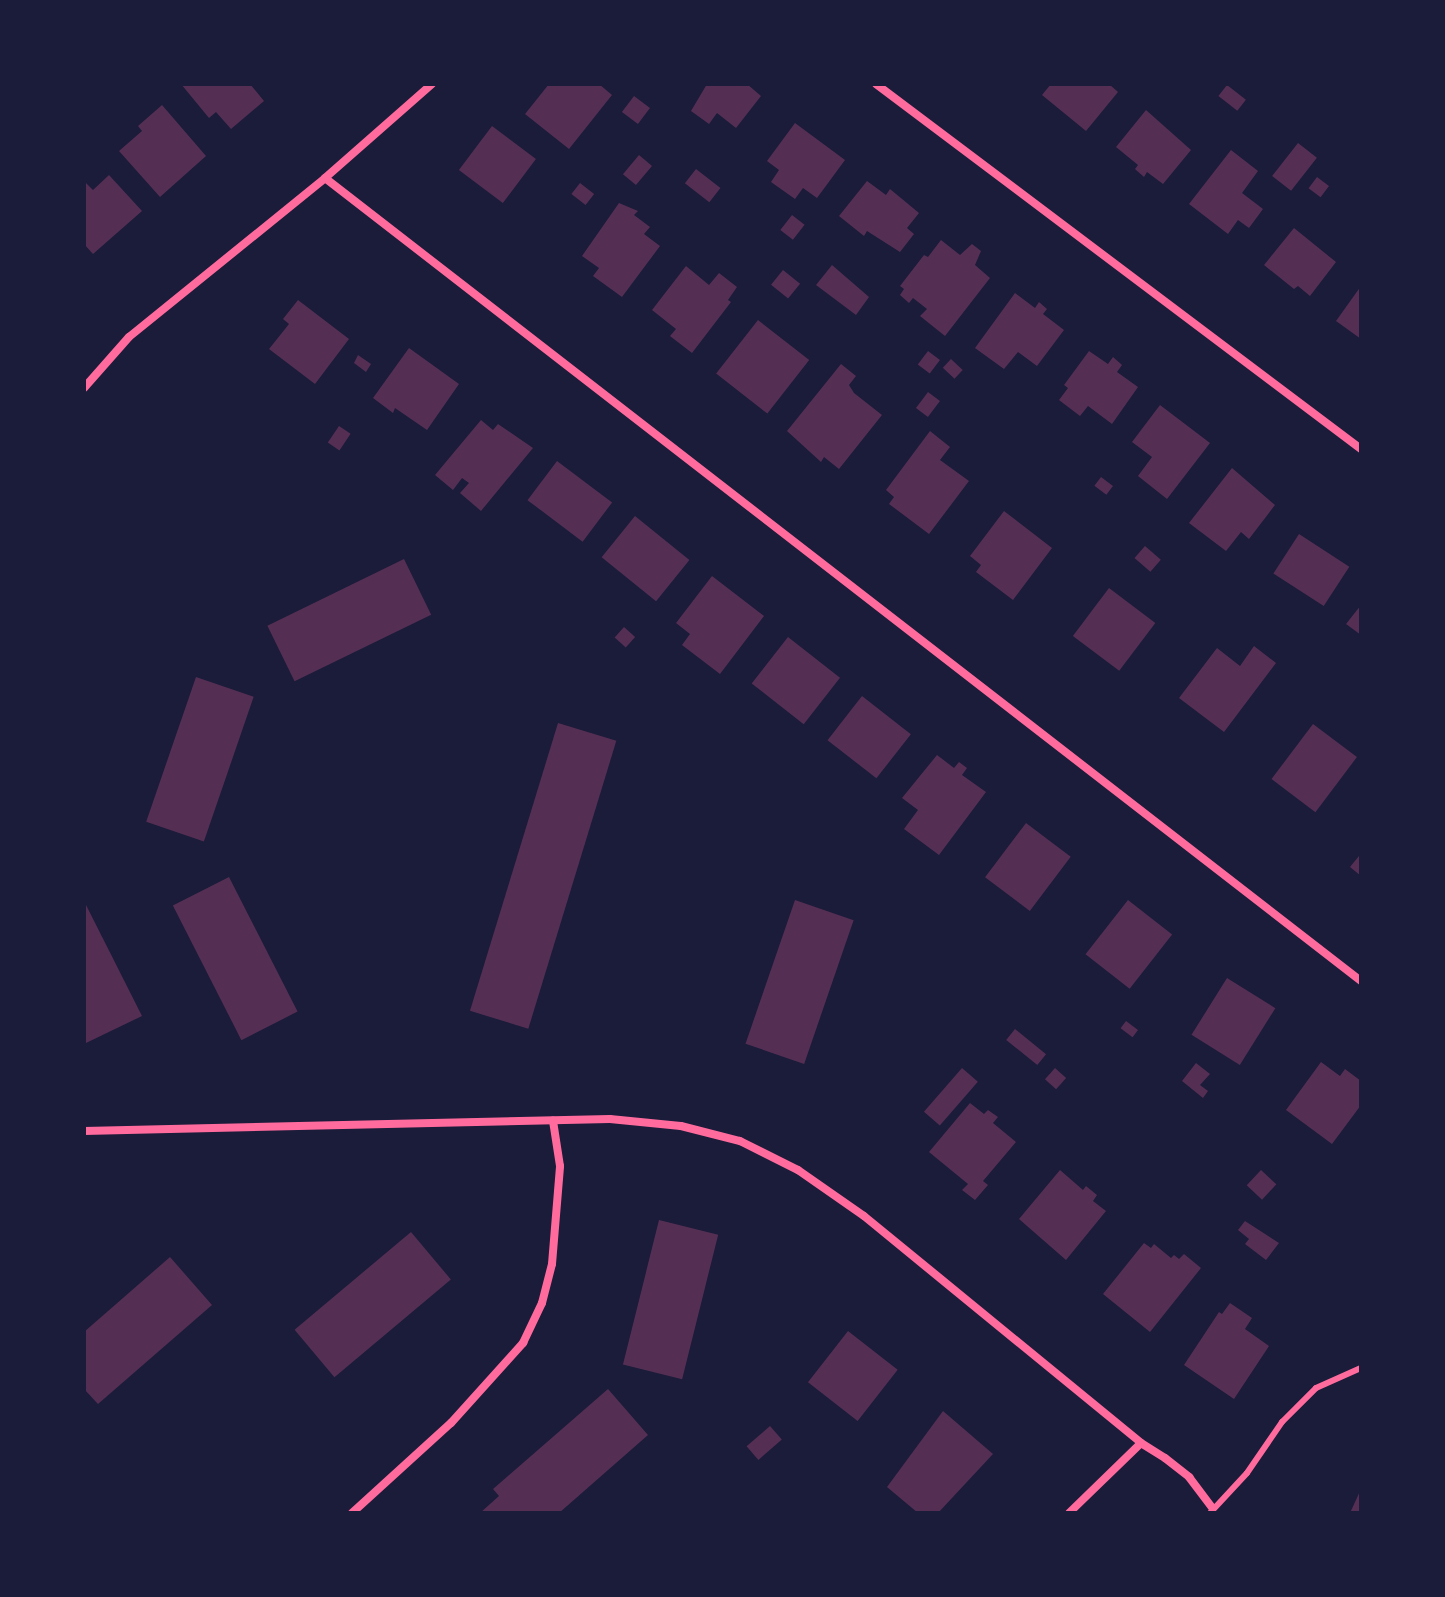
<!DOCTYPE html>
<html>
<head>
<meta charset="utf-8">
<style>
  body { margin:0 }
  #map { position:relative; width:1445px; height:1597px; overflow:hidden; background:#1b1b3a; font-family:"Open Sans",sans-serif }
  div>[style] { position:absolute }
  .building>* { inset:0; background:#542f53; transform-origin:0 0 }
  .service>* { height:6px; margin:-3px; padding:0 3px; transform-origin:3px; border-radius:3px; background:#ff6b9d }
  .minor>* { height:8px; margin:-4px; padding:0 4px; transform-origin:4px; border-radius:4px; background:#ff6b9d }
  span { translate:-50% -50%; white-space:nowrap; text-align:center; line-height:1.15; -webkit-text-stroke:7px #1b1b3a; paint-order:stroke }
  .frame { position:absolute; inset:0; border:86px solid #1b1b3a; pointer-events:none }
</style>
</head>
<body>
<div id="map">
  <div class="building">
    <i style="clip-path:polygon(181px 84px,250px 84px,264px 101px,231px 129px,216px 112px,209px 118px)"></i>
    <i style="clip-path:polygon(549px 84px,599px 84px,612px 95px,569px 149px,525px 114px)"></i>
    <i style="clip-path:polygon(707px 84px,747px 84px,761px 96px,736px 128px,717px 113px,709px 124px,691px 111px)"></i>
    <i style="clip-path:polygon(1051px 84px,1109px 84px,1118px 92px,1086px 131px,1042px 95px)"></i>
    <i style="left:1227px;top:85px;width:24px;height:14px;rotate:38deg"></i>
    <i style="left:634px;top:96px;width:20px;height:20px;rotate:37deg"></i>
    <i style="clip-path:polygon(162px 105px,206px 156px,160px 197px,119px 151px,142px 131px,138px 126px)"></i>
    <i style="clip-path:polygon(1146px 110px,1191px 150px,1163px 184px,1147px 172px,1144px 177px,1135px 169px,1138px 165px,1116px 147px)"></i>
    <i style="clip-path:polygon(795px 123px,845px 160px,817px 198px,803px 188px,795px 199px,771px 182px,779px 170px,767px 161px)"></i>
    <i style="left:492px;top:126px;width:55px;height:55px;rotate:37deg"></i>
    <i style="left:1298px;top:143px;width:24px;height:42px;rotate:38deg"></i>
    <i style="clip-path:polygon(1231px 150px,1258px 171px,1242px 193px,1263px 209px,1249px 228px,1238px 220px,1228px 234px,1189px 204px)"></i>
    <i style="left:639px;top:155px;width:17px;height:25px;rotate:40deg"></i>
    <i style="left:696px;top:169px;width:31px;height:18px;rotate:38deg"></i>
    <i style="clip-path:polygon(109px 175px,142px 211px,93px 254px,84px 244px,84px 181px,93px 190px)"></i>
    <i style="left:1317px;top:177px;width:15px;height:14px;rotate:37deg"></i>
    <i style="clip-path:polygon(867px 181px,886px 195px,890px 189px,919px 213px,907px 228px,914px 234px,900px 252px,867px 231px,864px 236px,839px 216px)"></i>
    <i style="left:580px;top:183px;width:18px;height:14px;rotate:38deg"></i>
    <i style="clip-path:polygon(619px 203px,638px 211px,634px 215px,650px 227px,644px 234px,660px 246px,622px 297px,593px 276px,599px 268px,582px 256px)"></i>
    <i style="left:792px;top:215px;width:16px;height:19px;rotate:38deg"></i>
    <i style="clip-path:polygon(1294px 228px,1336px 262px,1310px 296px,1298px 286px,1294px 289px,1264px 265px)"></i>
    <i style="clip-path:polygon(941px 240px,960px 255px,972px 244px,981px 251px,975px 265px,990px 278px,945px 336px,920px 316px,927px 309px,913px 298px,909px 303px,900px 295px,904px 289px,900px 286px,924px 255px,928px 257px)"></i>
    <i style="clip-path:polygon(832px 265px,869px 297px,856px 315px,816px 285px)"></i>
    <i style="clip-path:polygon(686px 266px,709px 285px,719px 273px,737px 287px,728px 300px,731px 302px,692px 353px,670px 336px,676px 329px,652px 310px)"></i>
    <i style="left:783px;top:270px;width:22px;height:19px;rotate:39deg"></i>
    <i style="clip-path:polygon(1361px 286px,1361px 339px,1336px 321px)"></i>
    <i style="clip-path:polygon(1015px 293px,1035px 308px,1039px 302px,1047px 309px,1043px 314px,1064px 330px,1037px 366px,1018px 352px,1004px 369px,975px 348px)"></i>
    <i style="clip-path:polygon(298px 300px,349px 339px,315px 384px,269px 349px,289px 324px,283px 319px)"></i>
    <i style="left:758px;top:320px;width:65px;height:68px;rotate:38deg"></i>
    <i style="clip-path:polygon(409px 348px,459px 384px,427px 430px,395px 408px,393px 413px,373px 398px)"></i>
    <i style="left:928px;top:351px;width:15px;height:17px;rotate:37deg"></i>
    <i style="clip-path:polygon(1089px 351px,1108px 364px,1113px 357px,1122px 365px,1117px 372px,1138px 387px,1112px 424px,1088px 406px,1080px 416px,1059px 400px,1068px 388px,1064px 385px)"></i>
    <i style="clip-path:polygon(358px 355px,371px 364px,366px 372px,354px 363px)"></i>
    <i style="left:951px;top:359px;width:16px;height:12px;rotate:43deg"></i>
    <i style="clip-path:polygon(841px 364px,856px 376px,849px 385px,854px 393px,882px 415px,839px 469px,824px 457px,821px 462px,787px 431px)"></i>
    <i style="left:928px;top:392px;width:15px;height:20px;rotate:37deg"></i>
    <i style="clip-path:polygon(1160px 405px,1210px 443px,1167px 499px,1138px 476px,1152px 457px,1132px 442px)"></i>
    <i style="clip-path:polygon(481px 420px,493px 430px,498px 424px,533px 448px,481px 511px,460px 493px,469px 483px,462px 478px,453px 490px,435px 475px)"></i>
    <i style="left:339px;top:426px;width:14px;height:20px;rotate:34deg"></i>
    <i style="clip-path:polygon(930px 431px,950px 447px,940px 460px,969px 481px,929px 534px,889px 504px,894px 497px,886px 490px)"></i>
    <i style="left:557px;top:461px;width:69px;height:49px;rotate:37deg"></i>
    <i style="clip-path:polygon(1232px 468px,1275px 505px,1249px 539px,1241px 532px,1226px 551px,1189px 523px)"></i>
    <i style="left:1101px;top:477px;width:15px;height:11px;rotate:37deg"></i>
    <i style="clip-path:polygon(1004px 511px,1052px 548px,1013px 600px,976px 572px,981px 565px,970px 556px)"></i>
    <i style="left:635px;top:516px;width:70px;height:53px;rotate:39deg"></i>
    <i style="left:1299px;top:534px;width:60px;height:47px;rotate:33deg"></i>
    <i style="left:1145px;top:546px;width:21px;height:16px;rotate:41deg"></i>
    <i style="left:404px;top:559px;width:62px;height:152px;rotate:64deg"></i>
    <i style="clip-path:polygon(712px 576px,764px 616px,720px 674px,682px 645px,690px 634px,676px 623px)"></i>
    <i style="left:1109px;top:588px;width:58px;height:60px;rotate:37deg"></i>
    <i style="clip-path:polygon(1361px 605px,1361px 635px,1346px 624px)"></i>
    <i style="left:624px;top:627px;width:15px;height:14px;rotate:42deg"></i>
    <i style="left:788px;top:637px;width:66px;height:59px;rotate:38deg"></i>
    <i style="clip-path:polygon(1254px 646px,1276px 663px,1224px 732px,1179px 698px,1217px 648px,1240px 666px)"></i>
    <i style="left:196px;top:677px;width:61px;height:153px;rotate:19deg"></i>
    <i style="left:862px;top:696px;width:62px;height:56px;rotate:38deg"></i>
    <i style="left:558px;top:723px;width:61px;height:301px;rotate:17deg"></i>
    <i style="left:1313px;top:724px;width:55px;height:69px;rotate:37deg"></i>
    <i style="clip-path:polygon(937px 755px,954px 768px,959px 762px,967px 768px,962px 775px,986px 792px,939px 855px,904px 829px,918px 810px,902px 798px)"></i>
    <i style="left:1026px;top:823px;width:56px;height:68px;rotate:37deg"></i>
    <i style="clip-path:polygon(1359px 856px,1361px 857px,1361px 876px,1350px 867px)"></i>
    <i style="left:229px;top:877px;width:151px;height:63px;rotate:63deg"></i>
    <i style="left:795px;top:900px;width:62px;height:152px;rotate:19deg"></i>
    <i style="left:1128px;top:900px;width:56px;height:69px;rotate:38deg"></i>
    <i style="clip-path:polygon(84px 901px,142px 1016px,86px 1043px,84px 1039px)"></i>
    <i style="left:1227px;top:978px;width:57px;height:67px;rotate:32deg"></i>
    <i style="left:1126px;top:1021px;width:15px;height:9px;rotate:37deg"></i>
    <i style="left:1015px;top:1029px;width:40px;height:14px;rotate:39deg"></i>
    <i style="clip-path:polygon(1321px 1062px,1340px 1076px,1345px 1069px,1361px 1081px,1361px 1105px,1332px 1144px,1286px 1110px)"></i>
    <i style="clip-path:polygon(1196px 1063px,1210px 1074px,1200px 1085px,1208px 1091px,1203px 1098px,1182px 1081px)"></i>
    <i style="left:962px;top:1068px;width:21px;height:58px;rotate:41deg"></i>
    <i style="left:1055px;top:1068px;width:15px;height:15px;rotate:42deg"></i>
    <i style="clip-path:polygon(970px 1103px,984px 1114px,988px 1110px,998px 1117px,993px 1123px,1016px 1142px,983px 1181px,988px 1185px,975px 1200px,962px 1190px,968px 1184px,929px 1152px)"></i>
    <i style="clip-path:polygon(1060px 1170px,1083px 1190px,1086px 1186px,1097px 1195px,1093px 1201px,1106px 1211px,1066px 1260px,1019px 1219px)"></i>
    <i style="left:1261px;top:1170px;width:21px;height:21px;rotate:43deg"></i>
    <i style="left:659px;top:1220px;width:61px;height:149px;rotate:14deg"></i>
    <i style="clip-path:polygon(1245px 1221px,1279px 1243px,1266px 1260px,1245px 1244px,1249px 1239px,1238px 1230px)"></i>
    <i style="left:411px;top:1232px;width:62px;height:152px;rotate:50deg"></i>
    <i style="clip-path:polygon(1144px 1243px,1151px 1248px,1154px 1244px,1171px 1258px,1174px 1255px,1179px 1259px,1184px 1254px,1201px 1268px,1150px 1332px,1103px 1294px)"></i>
    <i style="clip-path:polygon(170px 1257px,212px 1305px,98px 1404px,84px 1389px,84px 1332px)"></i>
    <i style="clip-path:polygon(1230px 1303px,1252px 1318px,1245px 1329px,1269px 1346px,1234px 1399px,1184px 1365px,1219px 1312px,1222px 1314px)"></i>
    <i style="left:848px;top:1331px;width:63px;height:65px;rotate:38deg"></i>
    <i style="clip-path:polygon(608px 1389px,648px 1435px,559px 1513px,480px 1513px,499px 1496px,493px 1489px)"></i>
    <i style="clip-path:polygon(943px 1411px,993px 1454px,938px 1513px,918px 1513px,887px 1487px)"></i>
    <i style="left:770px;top:1426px;width:18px;height:31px;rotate:49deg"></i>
    <i style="clip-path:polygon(1361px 1489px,1361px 1513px,1350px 1513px)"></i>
  </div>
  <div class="service">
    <i style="left:1210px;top:1513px;width:54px;rotate:-47.2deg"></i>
    <i style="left:1247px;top:1473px;width:62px;rotate:-55.5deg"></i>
    <i style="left:1282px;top:1422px;width:48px;rotate:-45deg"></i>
    <i style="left:1316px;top:1388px;width:49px;rotate:-24deg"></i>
  </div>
  <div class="minor">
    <i style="left:876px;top:84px;width:607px;rotate:36.96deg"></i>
    <i style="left:325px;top:178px;width:1311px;rotate:37.78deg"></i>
    <i style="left:84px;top:388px;width:68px;rotate:-48.6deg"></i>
    <i style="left:129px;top:337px;width:252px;rotate:-39deg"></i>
    <i style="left:325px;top:178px;width:142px;rotate:-41.3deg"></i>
    <i style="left:84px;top:1131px;width:526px;rotate:-1.31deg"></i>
    <i style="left:610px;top:1119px;width:71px;rotate:5.6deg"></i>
    <i style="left:681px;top:1126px;width:61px;rotate:14.3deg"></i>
    <i style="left:740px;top:1141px;width:65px;rotate:26.6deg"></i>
    <i style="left:798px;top:1170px;width:80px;rotate:34.9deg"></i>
    <i style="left:864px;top:1216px;width:358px;rotate:39.3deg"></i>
    <i style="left:1141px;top:1443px;width:28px;rotate:32deg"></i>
    <i style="left:1165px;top:1458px;width:31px;rotate:38deg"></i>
    <i style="left:1189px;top:1477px;width:39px;rotate:53deg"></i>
    <i style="left:352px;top:1513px;width:134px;rotate:-42.3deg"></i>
    <i style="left:451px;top:1423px;width:108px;rotate:-48deg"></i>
    <i style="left:523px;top:1343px;width:44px;rotate:-64.6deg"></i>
    <i style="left:542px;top:1303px;width:40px;rotate:-75.6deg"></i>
    <i style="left:552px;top:1264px;width:98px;rotate:-85.3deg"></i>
    <i style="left:560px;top:1166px;width:46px;rotate:-98.8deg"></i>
    <i style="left:1069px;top:1513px;width:100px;rotate:-44.2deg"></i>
  </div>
  <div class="frame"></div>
</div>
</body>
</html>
